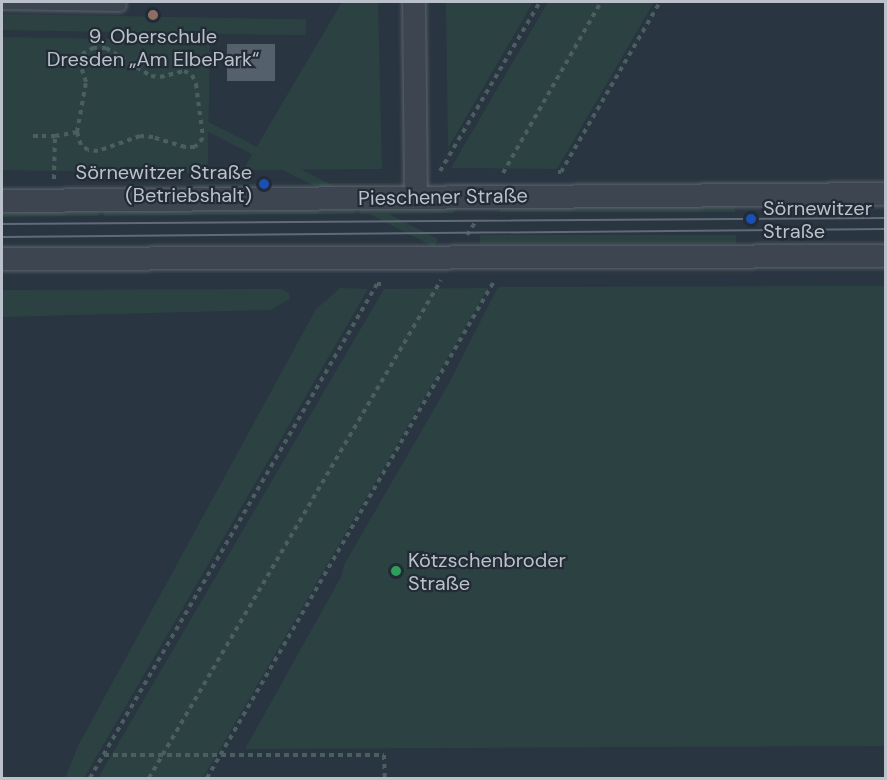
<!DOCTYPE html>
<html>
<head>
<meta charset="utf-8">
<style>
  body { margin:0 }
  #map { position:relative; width:887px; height:780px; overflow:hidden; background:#293540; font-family:"DM Sans",sans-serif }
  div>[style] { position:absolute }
  .green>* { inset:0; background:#2c4242; transform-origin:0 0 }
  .building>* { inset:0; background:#55606d; transform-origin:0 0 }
  .path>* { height:4px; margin-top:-2px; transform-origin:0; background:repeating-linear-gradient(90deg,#4b5f60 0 4.5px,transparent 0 9px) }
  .roads { filter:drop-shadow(0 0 2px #5b646e) drop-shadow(0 0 2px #5b646e) }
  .lane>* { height:12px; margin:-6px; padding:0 6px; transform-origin:6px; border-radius:6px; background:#3d4650 }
  .street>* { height:22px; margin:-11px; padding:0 11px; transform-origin:11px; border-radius:11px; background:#3d4650 }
  .tram>* { height:1.5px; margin:-0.75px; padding:0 0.75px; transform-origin:0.75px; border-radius:0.75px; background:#606b77 }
  .dots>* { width:16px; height:16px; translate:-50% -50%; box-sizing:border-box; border:3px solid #222b36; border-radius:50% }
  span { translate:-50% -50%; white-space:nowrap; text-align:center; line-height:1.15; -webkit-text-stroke:4.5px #222b36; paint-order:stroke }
  .poi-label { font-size:20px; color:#bac1ca }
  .right { translate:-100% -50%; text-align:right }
  .left { translate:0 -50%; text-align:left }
  .street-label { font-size:20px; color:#bac1ca }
  .frame { position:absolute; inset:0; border:3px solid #bac1ca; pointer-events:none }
</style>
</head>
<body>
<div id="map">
  <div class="green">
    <i style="clip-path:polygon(342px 2px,378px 2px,382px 169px,243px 170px)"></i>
    <i style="clip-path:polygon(446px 2px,533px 2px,448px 148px)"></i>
    <i style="clip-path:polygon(548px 2px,654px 2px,557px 169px,451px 168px)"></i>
    <i style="left:2px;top:14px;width:304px;height:16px;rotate:1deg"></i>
    <i style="left:2px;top:37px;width:208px;height:133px;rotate:1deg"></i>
    <i style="left:735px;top:203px;width:9px;height:235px;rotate:90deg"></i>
    <i style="clip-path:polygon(458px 205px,453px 213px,360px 214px,360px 209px,355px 209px,354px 214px,104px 216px,104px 212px,99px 211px,98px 216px,2px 217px,2px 213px,55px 210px)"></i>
    <i style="left:736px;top:235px;width:9px;height:256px;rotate:90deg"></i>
    <i style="left:438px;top:239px;width:9px;height:436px;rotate:117deg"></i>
    <i style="clip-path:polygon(885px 286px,885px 746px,245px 749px,341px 577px,344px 565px,448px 385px,498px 287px)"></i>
    <i style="clip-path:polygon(340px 288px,368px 289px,84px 778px,65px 778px,79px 744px,316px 309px)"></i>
    <i style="clip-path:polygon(488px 288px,203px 778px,98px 778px,384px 289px)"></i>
    <i style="clip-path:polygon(282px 289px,289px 293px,290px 299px,270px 310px,2px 317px,2px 290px)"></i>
  </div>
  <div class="building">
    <i style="left:227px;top:44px;width:48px;height:37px"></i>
  </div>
  <div class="path">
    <i style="left:93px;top:48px;width:13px"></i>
    <i style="left:106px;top:48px;width:53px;rotate:31.9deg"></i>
    <i style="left:151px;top:76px;width:9px;rotate:6deg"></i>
    <i style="left:160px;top:77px;width:25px;rotate:-14deg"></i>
    <i style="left:184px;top:71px;width:9px;rotate:27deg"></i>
    <i style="left:192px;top:75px;width:10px;rotate:66deg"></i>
    <i style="left:196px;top:84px;width:54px;rotate:82.6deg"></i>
    <i style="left:203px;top:138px;width:12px;rotate:132deg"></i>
    <i style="left:195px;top:147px;width:10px;rotate:180deg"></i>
    <i style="left:185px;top:147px;width:34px;rotate:-163deg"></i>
    <i style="left:153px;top:137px;width:13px;rotate:-176deg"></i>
    <i style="left:140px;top:136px;width:45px;rotate:160.3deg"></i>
    <i style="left:98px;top:151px;width:10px;rotate:-174deg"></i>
    <i style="left:88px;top:150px;width:9px;rotate:-144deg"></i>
    <i style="left:81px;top:145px;width:14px;rotate:-107deg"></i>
    <i style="left:77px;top:132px;width:51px;rotate:-79.8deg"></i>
    <i style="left:86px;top:82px;width:22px;rotate:-108deg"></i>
    <i style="left:79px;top:61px;width:8px;rotate:-67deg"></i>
    <i style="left:82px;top:54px;width:13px;rotate:-29deg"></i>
    <i style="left:33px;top:136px;width:22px"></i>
    <i style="left:440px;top:171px;width:196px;rotate:-59.4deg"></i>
    <i style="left:558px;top:172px;width:3px"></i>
    <i style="left:561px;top:172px;width:197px;rotate:-59.8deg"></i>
    <i style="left:503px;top:173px;width:197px;rotate:-60.2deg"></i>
    <i style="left:54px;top:179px;width:43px;rotate:-88.7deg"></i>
    <i style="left:55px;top:136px;width:22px;rotate:-10deg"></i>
    <i style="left:467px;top:235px;width:17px;rotate:-57deg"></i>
    <i style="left:104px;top:755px;width:280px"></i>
    <i style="left:384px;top:755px;width:23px;rotate:88deg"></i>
    <i style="left:90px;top:778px;width:571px;rotate:-59.84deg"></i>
    <i style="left:377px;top:284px;width:4px"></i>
    <i style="left:149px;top:778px;width:577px;rotate:-59.61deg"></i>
    <i style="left:207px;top:778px;width:572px;rotate:-59.98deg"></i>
  </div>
  <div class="roads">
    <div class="lane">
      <i style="left:2px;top:3px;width:118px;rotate:1deg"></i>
    </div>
    <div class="street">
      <i style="left:414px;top:2px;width:196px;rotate:89.4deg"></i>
      <i style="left:2px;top:201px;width:884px;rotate:-0.45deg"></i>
      <i style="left:2px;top:259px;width:884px;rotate:-0.19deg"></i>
    </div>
  </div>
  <div class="tram">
    <i style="left:2px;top:224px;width:884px;rotate:-0.39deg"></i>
    <i style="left:2px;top:237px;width:884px;rotate:-0.52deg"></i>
  </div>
  <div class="dots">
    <i style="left:153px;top:15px;background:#8d6e63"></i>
    <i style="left:264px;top:184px;background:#1a4fb4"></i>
    <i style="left:751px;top:219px;background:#1a4fb4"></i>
    <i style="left:396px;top:571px;background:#2e9e5b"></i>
  </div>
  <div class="poi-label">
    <span style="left:153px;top:48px">9. Oberschule<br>Dresden „Am ElbePark“</span>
    <span class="right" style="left:252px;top:184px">Sörnewitzer Straße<br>(Betriebshalt)</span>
    <span class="left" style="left:763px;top:220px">Sörnewitzer<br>Straße</span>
    <span class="left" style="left:408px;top:572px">Kötzschenbroder<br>Straße</span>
  </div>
  <div class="street-label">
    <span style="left:443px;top:197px;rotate:-1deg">Pieschener Straße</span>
  </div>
  <div class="frame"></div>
</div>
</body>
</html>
